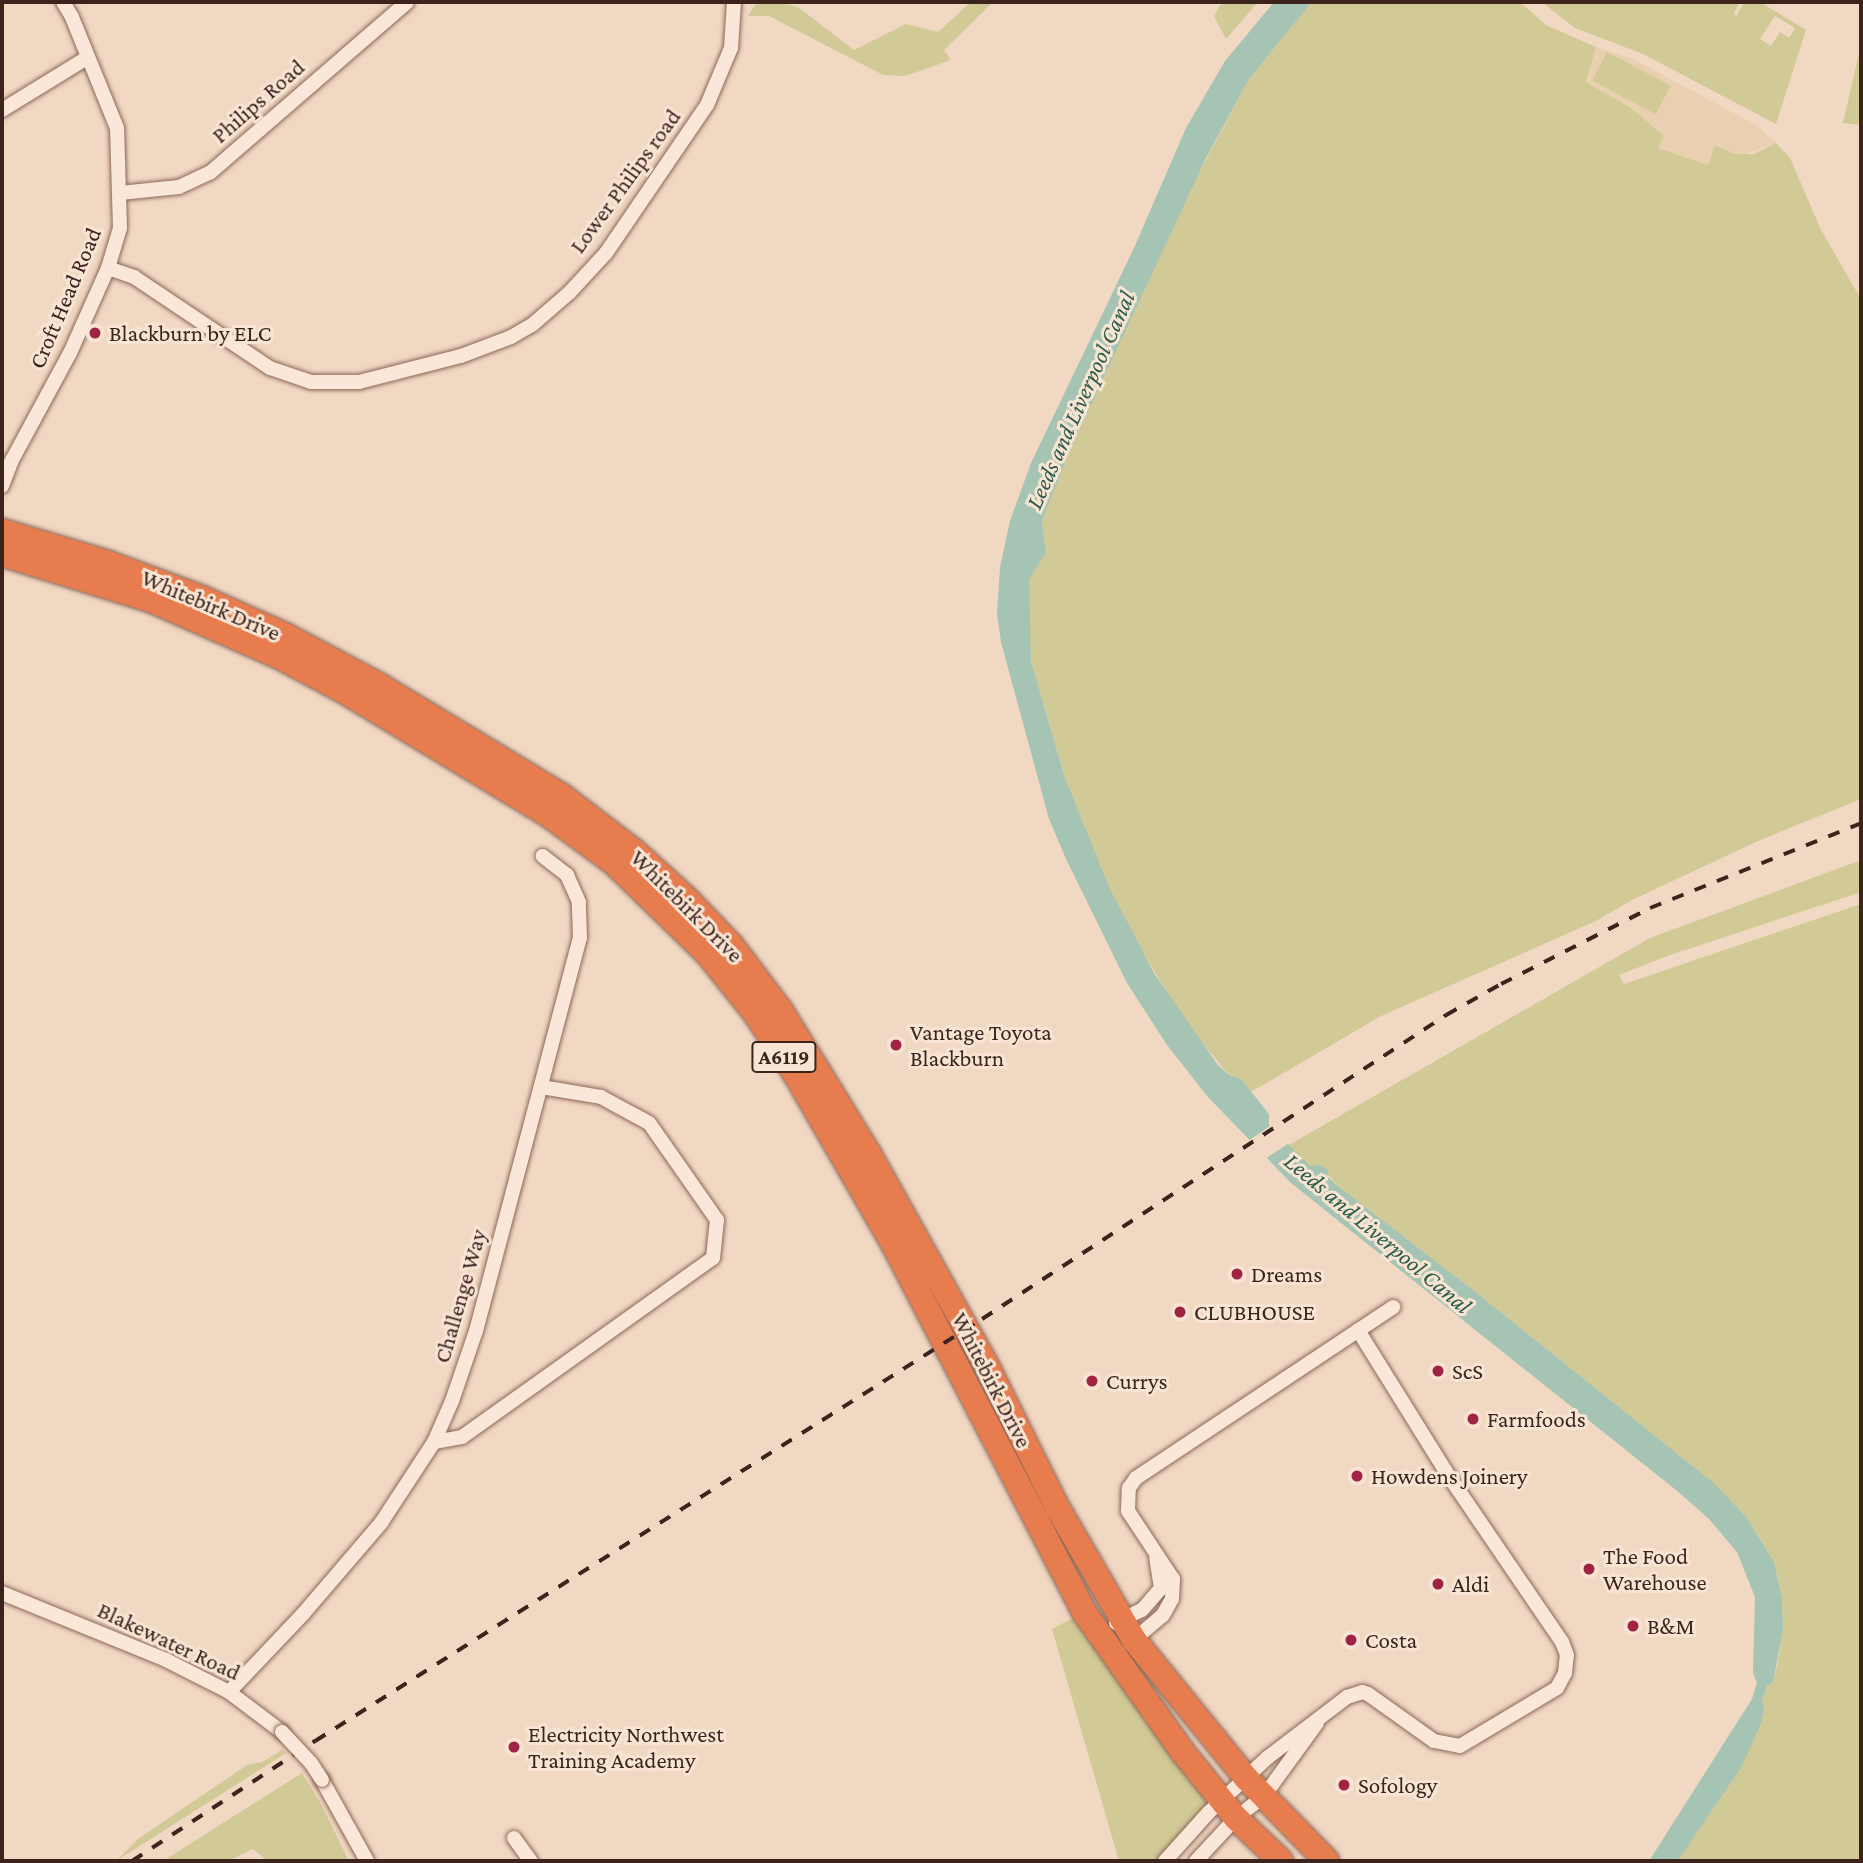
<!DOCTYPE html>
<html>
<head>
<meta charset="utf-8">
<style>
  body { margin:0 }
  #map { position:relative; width:1863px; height:1863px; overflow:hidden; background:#f1d8c3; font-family:"Crimson Pro",serif }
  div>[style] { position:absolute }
  .farmland>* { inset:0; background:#e8d0b0 }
  .green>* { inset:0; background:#d1c996; transform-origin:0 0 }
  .water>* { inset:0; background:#a5c4b3 }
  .pier>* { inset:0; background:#f1d8c3 }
  .roads { filter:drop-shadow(0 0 2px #8d6758) drop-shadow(0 0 2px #8d6758) }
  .street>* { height:14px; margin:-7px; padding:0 7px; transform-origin:7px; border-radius:7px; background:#fbe7d7 }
  .highway>* { height:24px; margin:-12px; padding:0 12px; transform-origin:12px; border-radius:12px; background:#e77d4e }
  .rail>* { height:3.5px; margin-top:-1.75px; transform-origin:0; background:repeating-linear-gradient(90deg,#3c241d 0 12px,transparent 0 24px) }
  .bridges { filter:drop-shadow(0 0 2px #8d6758) drop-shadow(0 0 2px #8d6758) }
  .street-bridge>* { height:14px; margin:-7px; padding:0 7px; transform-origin:7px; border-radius:7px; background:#fbe7d7 }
  .dots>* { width:19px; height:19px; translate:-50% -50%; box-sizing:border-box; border:4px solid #f8e4d3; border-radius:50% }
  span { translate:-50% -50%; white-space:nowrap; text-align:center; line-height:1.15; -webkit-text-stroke:6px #f8e4d3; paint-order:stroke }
  .shield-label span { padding:2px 5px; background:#f8e4d3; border:2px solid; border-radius:5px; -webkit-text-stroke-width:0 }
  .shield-label { font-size:21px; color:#3c241d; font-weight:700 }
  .street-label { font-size:23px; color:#3c241d }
  .poi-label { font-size:23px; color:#3c241d }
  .left { translate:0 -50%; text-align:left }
  .water-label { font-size:24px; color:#2b5d4d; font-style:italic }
  .frame { position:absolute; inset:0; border:4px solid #3c241d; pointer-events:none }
</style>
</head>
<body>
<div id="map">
  <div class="farmland">
    <i style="clip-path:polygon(1596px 47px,1633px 59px,1756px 125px,1776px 143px,1745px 154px,1735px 154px,1715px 146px,1708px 165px,1657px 148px,1664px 136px,1631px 108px,1586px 82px)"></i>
  </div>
  <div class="green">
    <i style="clip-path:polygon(757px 2px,780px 2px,798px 7px,854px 50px,906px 24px,938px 32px,971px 2px,993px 2px,944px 50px,951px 60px,905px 76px,883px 75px,769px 16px,748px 16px)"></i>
    <i style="clip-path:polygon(1222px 2px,1258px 2px,1226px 39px,1214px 16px)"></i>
    <i style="clip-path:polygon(1312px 2px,1520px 2px,1546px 25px,1596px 47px,1586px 82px,1631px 108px,1664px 136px,1658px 148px,1708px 165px,1715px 145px,1735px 154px,1754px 154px,1776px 143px,1790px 158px,1821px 230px,1861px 299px,1861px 799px,1758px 841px,1632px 900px,1596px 921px,1381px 1016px,1251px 1092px,1241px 1079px,1229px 1075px,1187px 1024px,1130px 932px,1110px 889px,1064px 775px,1031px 661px,1028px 599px,1029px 580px,1046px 553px,1042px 521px,1070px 450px,1190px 190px,1249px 79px)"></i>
    <i style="clip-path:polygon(evenodd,1542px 2px,1740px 2px,1734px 13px,1736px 17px,1744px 2px,1760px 2px,1806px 30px,1776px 124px,1643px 54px,1575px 28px,1542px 2px,1775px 16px,1795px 28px,1789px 38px,1780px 32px,1771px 46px,1760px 39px,1775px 16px)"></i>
    <i style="clip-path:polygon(1861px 44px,1861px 125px,1843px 123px)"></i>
    <i style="left:1607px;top:52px;width:72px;height:32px;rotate:28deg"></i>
    <i style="clip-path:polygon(1861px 860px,1861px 892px,1670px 955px,1619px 975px,1624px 984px,1861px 904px,1861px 1861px,1678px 1861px,1741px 1768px,1763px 1711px,1762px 1700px,1767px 1686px,1773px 1682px,1777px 1667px,1783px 1631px,1782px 1598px,1774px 1562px,1760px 1538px,1748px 1519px,1715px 1484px,1473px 1290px,1338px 1186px,1320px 1165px,1310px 1166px,1287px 1146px,1650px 938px)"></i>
    <i style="clip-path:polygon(1084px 1612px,1221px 1800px,1165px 1861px,1119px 1861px,1052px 1629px)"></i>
    <i style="clip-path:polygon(282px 1750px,286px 1753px,116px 1861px,138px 1839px,247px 1765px,262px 1762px)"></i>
    <i style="clip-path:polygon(302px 1773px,321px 1804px,349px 1861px,267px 1861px,253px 1849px,228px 1861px,163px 1861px)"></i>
  </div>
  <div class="water">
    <i style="clip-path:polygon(1274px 2px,1312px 2px,1249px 79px,1205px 160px,1070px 450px,1042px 521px,1046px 553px,1029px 580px,1031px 661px,1064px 775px,1110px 889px,1154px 973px,1218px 1065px,1229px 1075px,1241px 1079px,1269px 1114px,1269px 1125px,1310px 1166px,1320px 1165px,1328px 1170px,1328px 1177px,1338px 1186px,1473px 1290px,1715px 1484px,1748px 1519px,1774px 1562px,1782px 1598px,1783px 1631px,1773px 1682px,1767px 1686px,1762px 1700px,1764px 1711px,1760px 1726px,1741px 1768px,1678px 1861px,1649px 1861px,1752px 1699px,1757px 1683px,1753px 1673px,1755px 1597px,1737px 1552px,1708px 1518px,1676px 1490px,1291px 1183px,1208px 1097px,1167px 1045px,1127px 983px,1066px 859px,1049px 819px,1001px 642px,997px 614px,1000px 567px,1010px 521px,1031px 463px,1134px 248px,1186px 128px,1225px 61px)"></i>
  </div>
  <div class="pier">
    <i style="clip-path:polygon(1273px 1124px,1289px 1143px,1265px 1159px,1248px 1141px)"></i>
  </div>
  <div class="roads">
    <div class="street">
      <i style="left:2px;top:110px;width:100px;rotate:-31.5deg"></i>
      <i style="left:120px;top:193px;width:59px;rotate:-5.8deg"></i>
      <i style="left:179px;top:187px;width:35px;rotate:-25deg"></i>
      <i style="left:211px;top:172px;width:259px;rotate:-40.9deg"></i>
      <i style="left:108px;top:268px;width:28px;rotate:19deg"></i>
      <i style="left:134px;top:277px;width:164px;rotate:33.8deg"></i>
      <i style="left:270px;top:368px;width:43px;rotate:18.9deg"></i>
      <i style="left:311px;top:382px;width:48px"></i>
      <i style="left:359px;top:382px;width:105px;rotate:-14.3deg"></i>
      <i style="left:461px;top:356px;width:53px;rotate:-20.8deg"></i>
      <i style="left:511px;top:337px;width:24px;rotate:-30deg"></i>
      <i style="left:532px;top:325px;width:50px;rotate:-41deg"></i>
      <i style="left:570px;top:292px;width:53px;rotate:-47.3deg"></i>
      <i style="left:606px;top:253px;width:179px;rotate:-55.7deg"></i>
      <i style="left:707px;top:105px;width:62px;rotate:-67.2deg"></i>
      <i style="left:731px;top:48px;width:46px;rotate:-86.3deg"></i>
      <i style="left:2px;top:486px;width:26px;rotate:-69deg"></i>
      <i style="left:11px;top:462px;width:124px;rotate:-61.6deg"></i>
      <i style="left:70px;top:353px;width:93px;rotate:-65.9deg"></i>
      <i style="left:108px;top:268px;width:42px;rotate:-73.3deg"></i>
      <i style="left:120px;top:228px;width:100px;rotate:-91.7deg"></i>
      <i style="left:117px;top:128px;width:120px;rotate:-112.1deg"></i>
      <i style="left:72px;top:17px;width:17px;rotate:-121deg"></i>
      <i style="left:434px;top:1442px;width:28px;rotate:-10deg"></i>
      <i style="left:462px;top:1437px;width:308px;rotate:-35.5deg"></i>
      <i style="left:713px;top:1258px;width:38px;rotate:-84deg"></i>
      <i style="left:717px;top:1220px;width:118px;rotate:-125deg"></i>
      <i style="left:649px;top:1123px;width:55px;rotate:-151.6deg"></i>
      <i style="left:601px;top:1097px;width:61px;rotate:-170.5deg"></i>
      <i style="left:2px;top:1593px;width:177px;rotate:22.2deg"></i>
      <i style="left:166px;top:1660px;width:71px;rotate:26.9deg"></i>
      <i style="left:229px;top:1692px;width:66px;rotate:37deg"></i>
      <i style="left:1116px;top:1623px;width:29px;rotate:-27deg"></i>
      <i style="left:1142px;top:1610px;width:29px;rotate:-49deg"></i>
      <i style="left:1161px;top:1588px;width:30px;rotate:-99deg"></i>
      <i style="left:1130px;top:1643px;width:43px;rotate:-40.3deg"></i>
      <i style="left:1163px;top:1615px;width:18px;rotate:-61deg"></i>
      <i style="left:1172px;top:1599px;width:20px;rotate:-87deg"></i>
      <i style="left:1173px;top:1579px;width:82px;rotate:-123.5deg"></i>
      <i style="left:1128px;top:1511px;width:23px;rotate:-88deg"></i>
      <i style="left:1129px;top:1488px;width:12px;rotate:-55deg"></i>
      <i style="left:1136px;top:1478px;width:309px;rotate:-33.6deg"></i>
      <i style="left:229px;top:1692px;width:108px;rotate:-46.5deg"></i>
      <i style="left:303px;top:1614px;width:120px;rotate:-49.4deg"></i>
      <i style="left:381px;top:1523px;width:97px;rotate:-56.8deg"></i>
      <i style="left:434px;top:1442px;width:45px;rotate:-66.3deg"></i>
      <i style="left:452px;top:1401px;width:74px;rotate:-71.1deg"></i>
      <i style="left:476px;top:1331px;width:407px;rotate:-75.2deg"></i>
      <i style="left:580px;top:938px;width:36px;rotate:-92deg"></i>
      <i style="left:579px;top:902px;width:30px;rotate:-114deg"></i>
      <i style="left:567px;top:875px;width:31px;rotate:-142deg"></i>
      <i style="left:322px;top:1780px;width:93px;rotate:60.9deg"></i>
      <i style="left:514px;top:1838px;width:29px;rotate:54deg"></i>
      <i style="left:1165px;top:1861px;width:64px;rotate:-48.1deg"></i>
      <i style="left:1208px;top:1813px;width:81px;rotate:-43deg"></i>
      <i style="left:1267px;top:1758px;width:101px;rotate:-37.3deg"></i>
      <i style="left:1347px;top:1697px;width:16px;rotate:-18deg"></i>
      <i style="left:1362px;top:1692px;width:6px;rotate:18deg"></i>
      <i style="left:1368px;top:1694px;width:81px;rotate:35.5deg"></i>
      <i style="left:1434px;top:1741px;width:26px;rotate:11deg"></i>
      <i style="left:1460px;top:1746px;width:113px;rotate:-30.9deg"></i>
      <i style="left:1557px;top:1688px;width:17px;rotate:-62deg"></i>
      <i style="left:1565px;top:1673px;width:18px;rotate:-84deg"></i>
      <i style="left:1567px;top:1655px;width:14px;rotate:-111deg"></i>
      <i style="left:1562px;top:1642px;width:199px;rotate:-124.3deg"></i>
      <i style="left:1450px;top:1478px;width:174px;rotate:-121.9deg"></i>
      <i style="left:1196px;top:1861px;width:59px;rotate:-47.1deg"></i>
      <i style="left:1236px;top:1818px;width:36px;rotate:-38deg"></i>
      <i style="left:1264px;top:1796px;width:90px;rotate:-54deg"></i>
    </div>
    <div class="highway">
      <i style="left:2px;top:531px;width:111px;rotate:16.8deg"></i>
      <i style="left:108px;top:563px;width:100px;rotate:20.4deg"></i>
      <i style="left:202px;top:598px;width:93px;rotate:24.1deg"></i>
      <i style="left:287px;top:636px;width:102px;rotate:28.1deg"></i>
      <i style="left:377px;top:684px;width:216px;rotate:31.2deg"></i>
      <i style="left:562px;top:796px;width:91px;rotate:37.4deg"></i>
      <i style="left:634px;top:851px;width:73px;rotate:42.2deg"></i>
      <i style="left:688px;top:900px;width:64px;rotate:46.3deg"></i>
      <i style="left:732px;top:946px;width:81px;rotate:53deg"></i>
      <i style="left:781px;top:1011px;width:168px;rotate:58.4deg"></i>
      <i style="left:869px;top:1154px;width:240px;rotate:60.9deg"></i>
      <i style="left:986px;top:1364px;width:160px;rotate:63.6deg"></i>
      <i style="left:1057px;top:1507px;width:154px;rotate:59.9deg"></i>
      <i style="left:1134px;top:1640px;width:178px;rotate:50.9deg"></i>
      <i style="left:1246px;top:1778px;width:116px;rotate:45.7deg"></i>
      <i style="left:2px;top:554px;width:156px;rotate:17.2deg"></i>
      <i style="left:151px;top:600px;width:139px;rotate:23.8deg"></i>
      <i style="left:278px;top:656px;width:75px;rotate:27.9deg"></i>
      <i style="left:344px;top:691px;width:240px;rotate:31.2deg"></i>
      <i style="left:549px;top:815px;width:79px;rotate:36.3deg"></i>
      <i style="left:613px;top:862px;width:131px;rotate:44.1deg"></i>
      <i style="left:707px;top:953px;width:77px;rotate:51.3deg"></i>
      <i style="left:755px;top:1013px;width:74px;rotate:56.5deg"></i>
      <i style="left:796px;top:1075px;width:196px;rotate:60deg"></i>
      <i style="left:894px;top:1245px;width:413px;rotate:62.6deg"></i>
      <i style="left:1084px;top:1612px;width:170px;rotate:54.8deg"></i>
      <i style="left:1182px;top:1751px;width:86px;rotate:51.1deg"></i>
      <i style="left:1236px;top:1818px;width:62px;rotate:43.7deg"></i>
    </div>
  </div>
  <div class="rail">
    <i style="left:132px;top:1861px;width:219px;rotate:-33.3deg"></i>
    <i style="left:315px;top:1741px;width:789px;rotate:-32.32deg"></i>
    <i style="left:982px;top:1319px;width:555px;rotate:-33.23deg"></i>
    <i style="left:1446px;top:1015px;width:63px;rotate:-29.4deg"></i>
    <i style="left:1501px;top:984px;width:167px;rotate:-27deg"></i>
    <i style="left:1650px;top:908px;width:227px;rotate:-21.9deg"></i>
  </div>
  <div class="bridges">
    <div class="street-bridge">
      <i style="left:282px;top:1732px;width:42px;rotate:46.9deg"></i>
      <i style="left:311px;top:1763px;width:20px;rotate:57deg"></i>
    </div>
  </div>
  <div class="dots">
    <i style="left:95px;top:333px;background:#a12344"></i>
    <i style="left:896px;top:1045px;background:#a12344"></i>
    <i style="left:1237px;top:1274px;background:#a12344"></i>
    <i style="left:1180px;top:1312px;background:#a12344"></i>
    <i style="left:1438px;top:1371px;background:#a12344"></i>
    <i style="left:1092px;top:1381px;background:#a12344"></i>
    <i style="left:1473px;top:1419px;background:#a12344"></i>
    <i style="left:1357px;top:1476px;background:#a12344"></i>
    <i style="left:1589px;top:1569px;background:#a12344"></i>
    <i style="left:1438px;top:1584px;background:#a12344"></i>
    <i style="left:1633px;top:1626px;background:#a12344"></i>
    <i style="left:1351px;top:1640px;background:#a12344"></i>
    <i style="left:514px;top:1747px;background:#a12344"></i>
    <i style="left:1344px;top:1785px;background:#a12344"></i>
  </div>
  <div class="shield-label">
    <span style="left:784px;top:1057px">A6119</span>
  </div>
  <div class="street-label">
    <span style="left:258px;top:101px;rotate:-41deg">Philips Road</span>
    <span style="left:625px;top:181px;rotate:-54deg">Lower Philips road</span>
    <span style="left:65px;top:298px;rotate:-67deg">Croft Head Road</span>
    <span style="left:211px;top:605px;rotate:23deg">Whitebirk Drive</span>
    <span style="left:687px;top:906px;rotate:45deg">Whitebirk Drive</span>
    <span style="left:460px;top:1296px;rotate:-74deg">Challenge Way</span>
    <span style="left:992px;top:1380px;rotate:63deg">Whitebirk Drive</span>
    <span style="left:169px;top:1641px;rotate:25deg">Blakewater Road</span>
  </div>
  <div class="poi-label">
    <span class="left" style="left:109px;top:333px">Blackburn by ELC</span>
    <span class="left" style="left:910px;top:1045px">Vantage Toyota<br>Blackburn</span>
    <span class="left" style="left:1251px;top:1274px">Dreams</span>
    <span class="left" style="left:1194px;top:1312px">CLUBHOUSE</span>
    <span class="left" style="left:1452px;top:1371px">ScS</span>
    <span class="left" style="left:1106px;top:1381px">Currys</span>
    <span class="left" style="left:1487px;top:1419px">Farmfoods</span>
    <span class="left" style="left:1371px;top:1476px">Howdens Joinery</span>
    <span class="left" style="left:1603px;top:1569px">The Food<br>Warehouse</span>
    <span class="left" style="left:1452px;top:1584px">Aldi</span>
    <span class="left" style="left:1647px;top:1626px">B&amp;M</span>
    <span class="left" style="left:1365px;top:1640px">Costa</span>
    <span class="left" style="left:528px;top:1747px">Electricity Northwest<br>Training Academy</span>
    <span class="left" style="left:1358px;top:1785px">Sofology</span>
  </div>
  <div class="water-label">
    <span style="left:1080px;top:400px;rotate:-66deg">Leeds and Liverpool Canal</span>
    <span style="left:1378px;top:1233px;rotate:40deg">Leeds and Liverpool Canal</span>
  </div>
  <div class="frame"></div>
</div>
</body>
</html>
